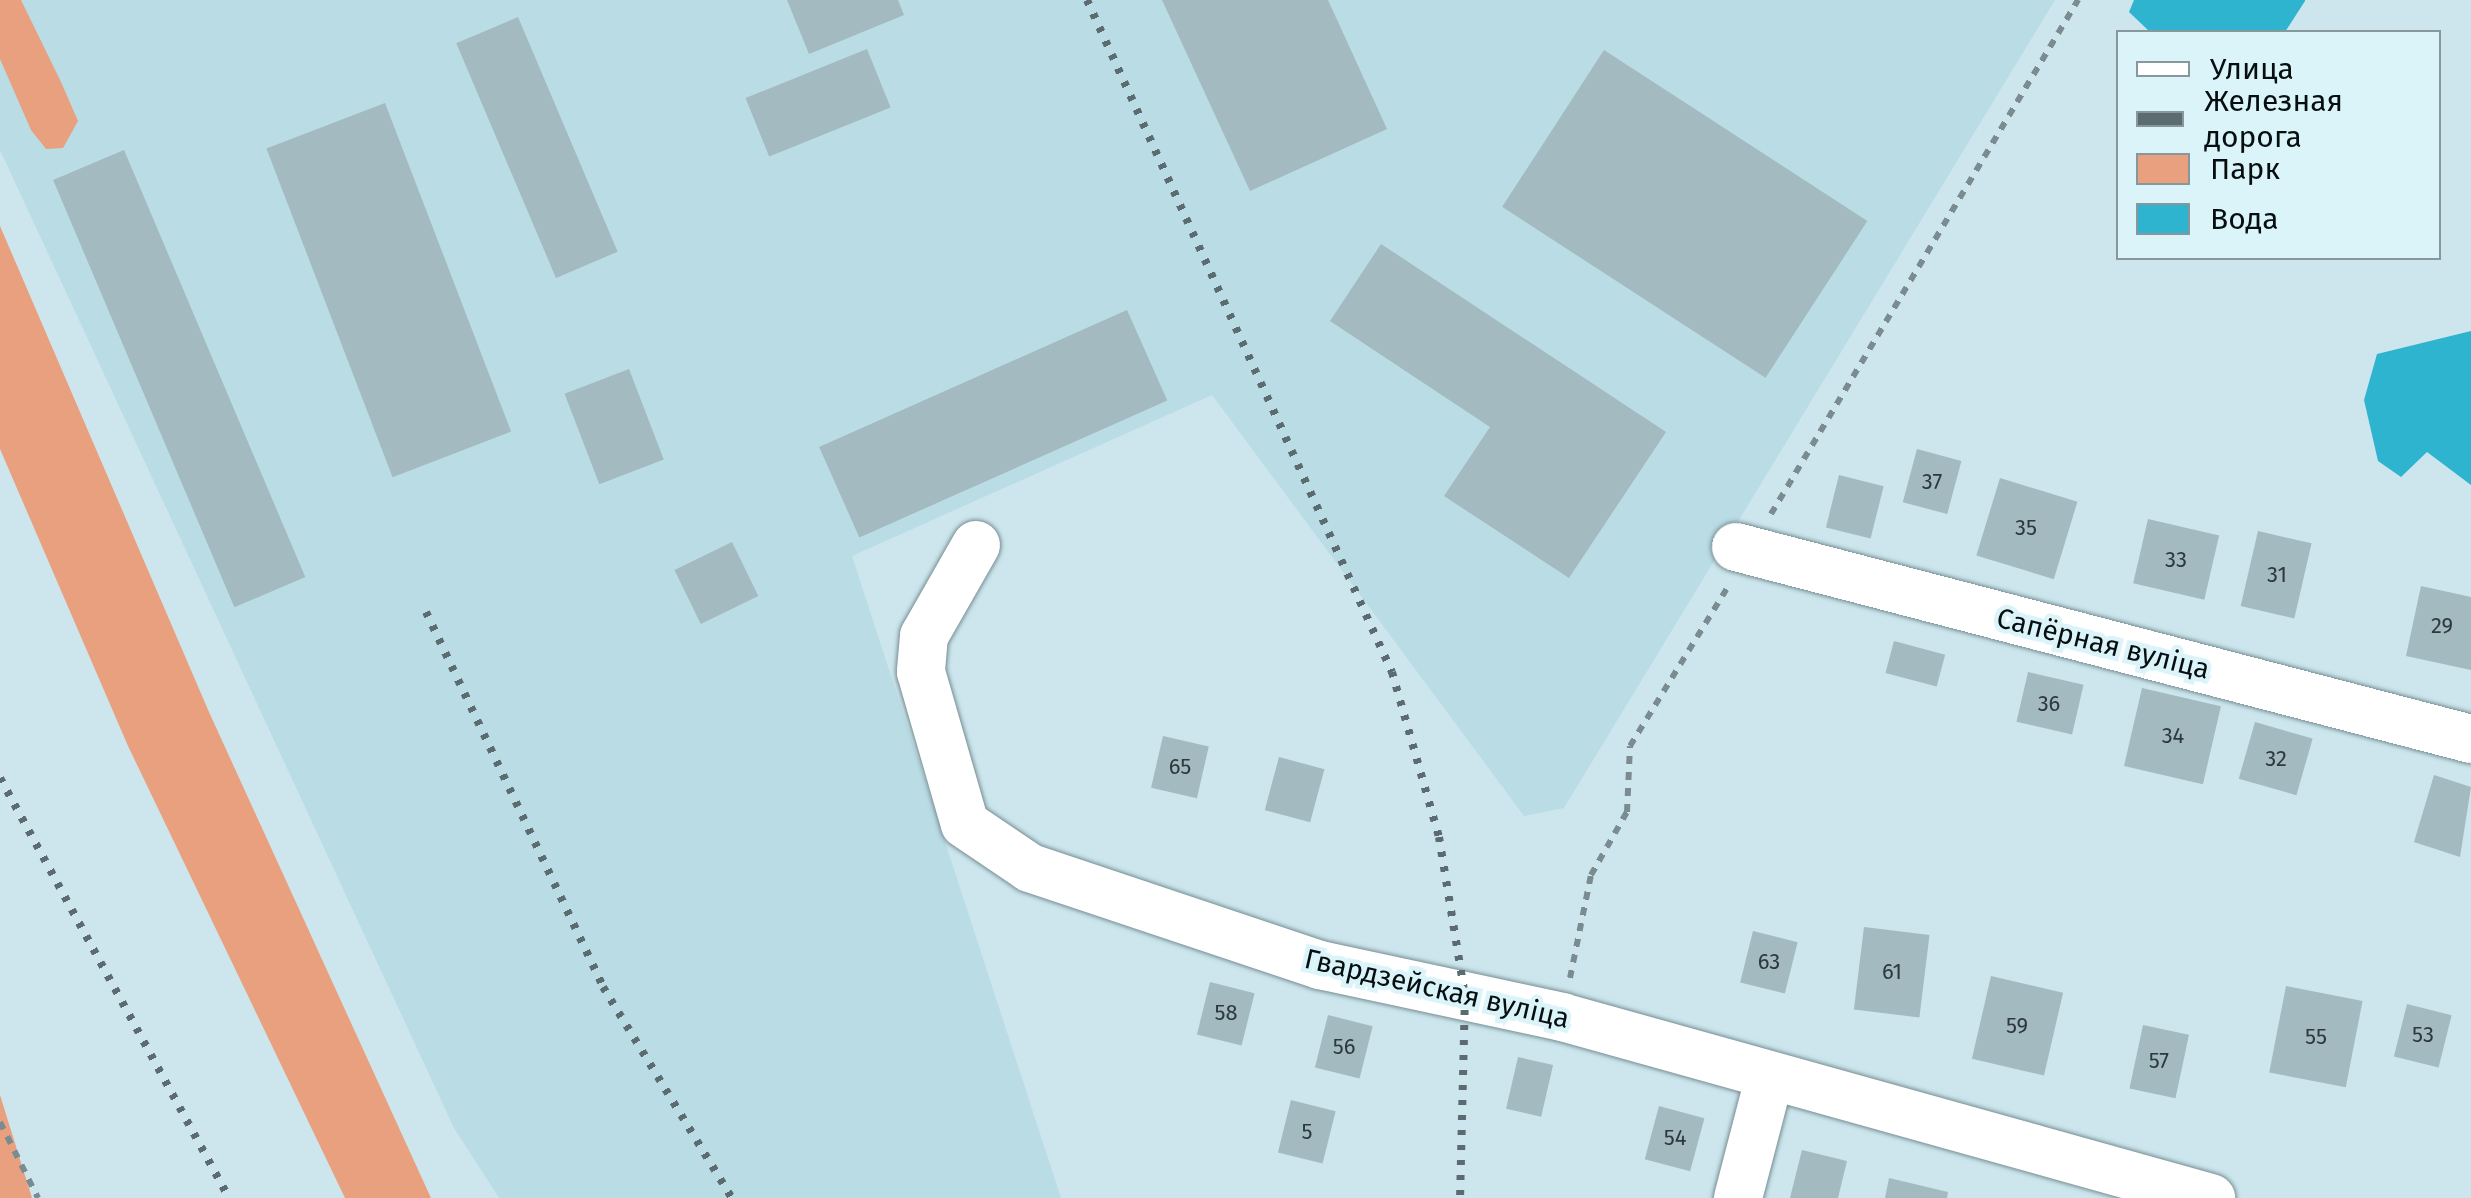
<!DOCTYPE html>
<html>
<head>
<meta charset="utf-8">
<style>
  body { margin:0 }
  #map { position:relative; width:2471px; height:1198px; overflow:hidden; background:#cde6ed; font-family:"Fira Sans",sans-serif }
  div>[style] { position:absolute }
  .built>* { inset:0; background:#badce5 }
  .green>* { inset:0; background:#e8a07f }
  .water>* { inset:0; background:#2fb4cf }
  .building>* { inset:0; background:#a2bac0; transform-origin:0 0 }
  .path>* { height:6px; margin-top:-3px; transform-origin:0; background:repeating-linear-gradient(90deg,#7b8c91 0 8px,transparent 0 16px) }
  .roads { filter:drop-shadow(0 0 2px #768d93) drop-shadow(0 0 2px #768d93) }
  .minor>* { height:48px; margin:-24px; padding:0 24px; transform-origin:24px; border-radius:24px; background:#fff }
  .rail>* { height:8px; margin-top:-4px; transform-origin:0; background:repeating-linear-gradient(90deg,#5c6b6f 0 5px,transparent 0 15px) }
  span { translate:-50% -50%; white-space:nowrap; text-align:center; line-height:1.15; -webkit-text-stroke:9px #dbf4fa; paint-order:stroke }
  .number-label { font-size:22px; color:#2d393c }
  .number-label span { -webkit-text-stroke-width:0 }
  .street-label { font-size:28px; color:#060e10 }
  .legend { position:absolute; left:2116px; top:30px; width:325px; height:230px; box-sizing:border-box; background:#dbf4fa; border:2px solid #86989c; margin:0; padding:12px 18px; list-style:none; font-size:30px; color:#060e10 }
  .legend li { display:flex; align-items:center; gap:20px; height:50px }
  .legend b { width:50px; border:2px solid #86989c }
</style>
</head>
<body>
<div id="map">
  <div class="built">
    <i style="clip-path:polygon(0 0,2055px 0,1564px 808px,1524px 816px,1212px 395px,852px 556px,1061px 1198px,499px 1198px,454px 1128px,0 150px)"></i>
  </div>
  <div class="green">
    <i style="clip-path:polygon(0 0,21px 0,61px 82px,78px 121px,63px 148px,46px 149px,31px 130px,0 59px)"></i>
    <i style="clip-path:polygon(0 226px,209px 712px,431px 1198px,345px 1198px,128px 746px,0 449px)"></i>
    <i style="clip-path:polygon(0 1095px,32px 1198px,0 1198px)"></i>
  </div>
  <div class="water">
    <i style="clip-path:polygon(2134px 0,2305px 0,2305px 1px,2285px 32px,2150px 32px,2129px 12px)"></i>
    <i style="clip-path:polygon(2471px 331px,2471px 485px,2427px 452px,2401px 477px,2378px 461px,2364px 400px,2377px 354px)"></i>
  </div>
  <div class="building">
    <i style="clip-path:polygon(787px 0,898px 0,904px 15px,809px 54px)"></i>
    <i style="clip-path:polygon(1162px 0,1328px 0,1387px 129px,1250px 191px)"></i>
    <i style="left:518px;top:17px;width:255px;height:67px;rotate:67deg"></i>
    <i style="left:867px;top:49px;width:63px;height:131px;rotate:68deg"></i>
    <i style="left:1604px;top:50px;width:314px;height:187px;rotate:33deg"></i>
    <i style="left:385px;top:103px;width:352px;height:127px;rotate:69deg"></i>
    <i style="left:124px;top:150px;width:464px;height:77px;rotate:67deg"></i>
    <i style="clip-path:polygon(1381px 244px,1666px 432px,1569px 578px,1444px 496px,1490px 427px,1330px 321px)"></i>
    <i style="left:1127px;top:310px;width:99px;height:337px;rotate:66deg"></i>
    <i style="left:629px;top:369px;width:97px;height:69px;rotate:69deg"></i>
    <i style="left:1917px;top:449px;width:46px;height:55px;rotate:15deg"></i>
    <i style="left:1839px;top:475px;width:46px;height:54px;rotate:14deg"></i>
    <i style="left:2000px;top:478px;width:81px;height:81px;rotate:17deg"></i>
    <i style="left:2148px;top:519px;width:73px;height:66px;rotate:13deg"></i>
    <i style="left:2258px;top:531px;width:55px;height:77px;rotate:13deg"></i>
    <i style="left:732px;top:542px;width:60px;height:64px;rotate:64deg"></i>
    <i style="clip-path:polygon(2421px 586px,2471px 597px,2471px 670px,2406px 656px)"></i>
    <i style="left:1894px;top:641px;width:53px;height:33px;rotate:15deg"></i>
    <i style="left:2028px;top:672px;width:57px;height:51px;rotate:13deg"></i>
    <i style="left:2142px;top:688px;width:81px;height:80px;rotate:13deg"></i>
    <i style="left:2255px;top:722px;width:60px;height:59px;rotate:16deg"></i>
    <i style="left:1163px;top:736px;width:47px;height:53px;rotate:13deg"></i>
    <i style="left:1279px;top:757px;width:47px;height:55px;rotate:15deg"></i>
    <i style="clip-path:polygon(2434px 775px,2471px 787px,2460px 857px,2414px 842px)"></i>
    <i style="left:1864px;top:927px;width:66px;height:83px;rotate:7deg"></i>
    <i style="left:1753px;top:931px;width:46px;height:53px;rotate:14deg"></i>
    <i style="left:1991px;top:976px;width:74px;height:85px;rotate:13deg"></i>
    <i style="left:1210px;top:982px;width:46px;height:54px;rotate:14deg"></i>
    <i style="left:2286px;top:986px;width:78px;height:88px;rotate:11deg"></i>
    <i style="left:2407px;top:1004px;width:46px;height:54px;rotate:14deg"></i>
    <i style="left:1328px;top:1015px;width:46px;height:54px;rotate:14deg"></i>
    <i style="left:2143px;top:1025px;width:47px;height:65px;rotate:12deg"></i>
    <i style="left:1518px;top:1057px;width:36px;height:53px;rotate:13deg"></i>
    <i style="left:1291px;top:1100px;width:46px;height:54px;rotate:14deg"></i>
    <i style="left:1659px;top:1106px;width:47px;height:55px;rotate:15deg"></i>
    <i style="clip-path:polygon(1802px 1150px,1847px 1161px,1838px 1198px,1790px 1198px)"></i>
    <i style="clip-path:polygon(1889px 1178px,1948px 1192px,1947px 1198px,1885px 1198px)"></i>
  </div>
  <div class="path">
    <i style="left:1771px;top:514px;width:599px;rotate:-59.15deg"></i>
    <i style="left:1570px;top:978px;width:105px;rotate:-78.5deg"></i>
    <i style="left:1591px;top:875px;width:73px;rotate:-60.3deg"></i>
    <i style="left:1627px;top:812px;width:66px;rotate:-87.4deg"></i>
    <i style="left:1630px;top:746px;width:189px;rotate:-58.4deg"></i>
    <i style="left:0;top:1122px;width:85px;rotate:63.4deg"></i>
  </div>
  <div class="roads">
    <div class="minor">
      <i style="left:976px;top:545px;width:105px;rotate:119.7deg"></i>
      <i style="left:924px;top:636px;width:36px;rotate:95deg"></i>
      <i style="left:921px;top:672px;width:158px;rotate:73.9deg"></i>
      <i style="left:965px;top:824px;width:78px;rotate:34.1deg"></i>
      <i style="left:1030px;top:868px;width:306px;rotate:18.5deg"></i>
      <i style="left:1320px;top:965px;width:248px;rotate:12.1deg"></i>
      <i style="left:1562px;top:1017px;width:674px;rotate:15.58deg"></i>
      <i style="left:1736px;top:547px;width:760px;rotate:14.64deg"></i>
      <i style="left:1738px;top:1198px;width:123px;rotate:-75.4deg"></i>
    </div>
  </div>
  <div class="rail">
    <i style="left:1087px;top:0;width:738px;rotate:65.59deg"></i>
    <i style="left:1392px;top:672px;width:172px;rotate:74.1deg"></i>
    <i style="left:1439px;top:837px;width:160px;rotate:80.7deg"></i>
    <i style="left:1465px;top:995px;width:203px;rotate:91.4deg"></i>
    <i style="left:426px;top:612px;width:415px;rotate:64.7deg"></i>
    <i style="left:603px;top:987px;width:247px;rotate:58.6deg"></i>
    <i style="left:0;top:778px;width:478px;rotate:61.4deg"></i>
  </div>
  <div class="number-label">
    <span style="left:1932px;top:482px">37</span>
    <span style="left:2026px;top:528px">35</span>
    <span style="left:2176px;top:560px">33</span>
    <span style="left:2277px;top:575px">31</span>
    <span style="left:2442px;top:626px">29</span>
    <span style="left:2049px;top:704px">36</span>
    <span style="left:2173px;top:736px">34</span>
    <span style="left:2276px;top:759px">32</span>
    <span style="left:1180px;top:767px">65</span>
    <span style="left:1769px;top:962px">63</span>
    <span style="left:1892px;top:972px">61</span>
    <span style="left:1226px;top:1013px">58</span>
    <span style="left:2017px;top:1026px">59</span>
    <span style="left:2423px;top:1035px">53</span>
    <span style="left:2316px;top:1037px">55</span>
    <span style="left:1344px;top:1047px">56</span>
    <span style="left:2159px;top:1061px">57</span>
    <span style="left:1307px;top:1132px">5</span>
    <span style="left:1675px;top:1138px">54</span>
  </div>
  <div class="street-label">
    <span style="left:2103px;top:644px;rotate:14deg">Сапёрная вуліца</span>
    <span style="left:1437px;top:989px;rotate:13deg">Гвардзейская вуліца</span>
  </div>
  <ul class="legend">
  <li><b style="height:12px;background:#fff"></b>Улица</li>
  <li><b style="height:12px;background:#5c6b6f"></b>Железная дорога</li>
  <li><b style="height:28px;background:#e8a07f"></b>Парк</li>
  <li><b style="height:28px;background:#2fb4cf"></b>Вода</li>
  </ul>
</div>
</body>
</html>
